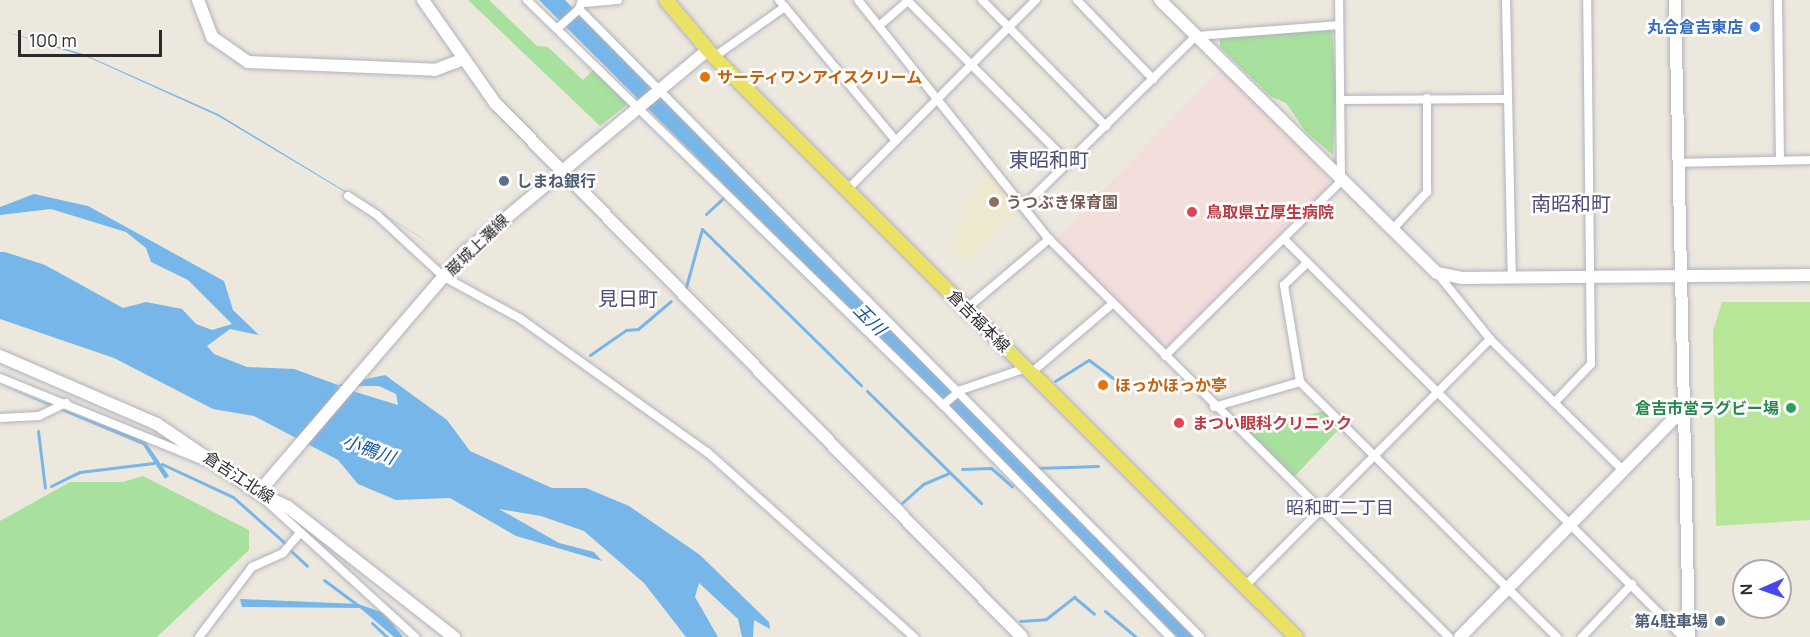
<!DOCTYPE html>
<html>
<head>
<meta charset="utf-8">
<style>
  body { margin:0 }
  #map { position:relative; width:1810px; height:637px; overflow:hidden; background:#ece8de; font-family:Manrope,"Noto Sans JP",sans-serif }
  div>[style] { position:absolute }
  .education>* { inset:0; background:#ede8ce }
  .medical>* { inset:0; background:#f2dedb }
  .green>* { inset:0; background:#a8e09d }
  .pitch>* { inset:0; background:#b8e699 }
  .water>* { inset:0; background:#76b6e9 }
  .stream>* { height:3px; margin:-1.5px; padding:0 1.5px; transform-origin:1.5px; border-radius:1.5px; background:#76b6e9 }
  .roads { filter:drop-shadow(0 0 2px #b1b1be) drop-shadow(0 0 2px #b1b1be) }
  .street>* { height:8px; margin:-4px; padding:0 4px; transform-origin:4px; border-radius:4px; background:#fff }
  .secondary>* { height:12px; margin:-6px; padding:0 6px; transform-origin:6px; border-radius:6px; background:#fff }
  .primary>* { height:14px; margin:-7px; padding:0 7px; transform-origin:7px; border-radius:7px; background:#eae265 }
  .dots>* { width:16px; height:16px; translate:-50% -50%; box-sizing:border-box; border:3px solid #fff; border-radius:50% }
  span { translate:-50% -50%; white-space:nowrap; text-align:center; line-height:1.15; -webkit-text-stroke:5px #fff; paint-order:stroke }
  .shop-label { font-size:16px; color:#366cbe; font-weight:700 }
  .right { translate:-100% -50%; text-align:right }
  .food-label { font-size:16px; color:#c56008; font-weight:700 }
  .left { translate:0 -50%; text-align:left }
  .service-label { font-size:16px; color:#4e5e75; font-weight:700 }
  .education-label { font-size:16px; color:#785e54; font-weight:700 }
  .health-label { font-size:16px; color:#be3a42; font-weight:700 }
  .street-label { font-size:16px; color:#2b2b2b }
  .leisure-label { font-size:16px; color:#27864d; font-weight:700 }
  .water-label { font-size:18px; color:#145295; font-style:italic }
  .neighbourhood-label { font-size:18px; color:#4d4d79 }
  .quarter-label { font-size:20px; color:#4d4d79 }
  .north { position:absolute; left:1732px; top:559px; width:60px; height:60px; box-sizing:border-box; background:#fff; border:2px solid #aaa; border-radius:50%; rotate:268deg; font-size:16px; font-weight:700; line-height:24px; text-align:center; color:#2b2b2b }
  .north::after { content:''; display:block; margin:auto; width:21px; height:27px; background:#4647f1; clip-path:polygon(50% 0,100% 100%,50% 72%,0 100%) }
  .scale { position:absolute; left:18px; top:30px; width:144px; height:27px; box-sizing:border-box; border:3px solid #2b2b2b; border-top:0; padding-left:8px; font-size:18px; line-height:21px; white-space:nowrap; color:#2b2b2b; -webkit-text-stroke:4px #fff; paint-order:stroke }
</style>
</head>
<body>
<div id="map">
  <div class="education">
    <i style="clip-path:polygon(990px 169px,1020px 208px,965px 263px,950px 249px,972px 194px)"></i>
  </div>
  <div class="medical">
    <i style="clip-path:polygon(1221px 69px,1327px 175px,1329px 185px,1184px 330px,1170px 342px,1155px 342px,1056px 239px)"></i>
  </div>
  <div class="green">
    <i style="clip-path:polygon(468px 0,489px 0,537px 46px,548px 47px,583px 80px,596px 67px,629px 103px,600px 126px)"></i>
    <i style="clip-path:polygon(1332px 29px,1336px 95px,1333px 155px,1305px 131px,1286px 103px,1270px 96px,1220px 47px,1220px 36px)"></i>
    <i style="clip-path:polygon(1325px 411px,1340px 428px,1294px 477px,1247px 431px)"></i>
    <i style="clip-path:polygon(143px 476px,249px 530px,249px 550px,157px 637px,0 637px,0 521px,70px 482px,123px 482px)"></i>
  </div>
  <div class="pitch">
    <i style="clip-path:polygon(1722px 302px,1810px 302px,1810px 520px,1716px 526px,1713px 331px)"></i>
  </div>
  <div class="water">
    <i style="clip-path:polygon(539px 0,565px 0,1195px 637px,1177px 637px)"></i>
    <i style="clip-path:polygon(0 30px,83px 54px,218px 114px,447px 253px,218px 116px,90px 58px)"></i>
    <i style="clip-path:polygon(evenodd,34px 194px,88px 206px,224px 281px,233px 310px,259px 335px,230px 329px,207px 346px,214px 354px,247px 367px,294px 369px,338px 385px,385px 375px,447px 420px,470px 451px,552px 488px,586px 488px,629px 506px,700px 555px,769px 622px,770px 629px,754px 620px,753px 637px,742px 637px,738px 619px,699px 583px,695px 597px,718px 637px,686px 637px,644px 583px,584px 531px,541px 516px,499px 509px,559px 543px,594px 552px,602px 561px,516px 536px,450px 498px,396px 500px,358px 484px,338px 460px,254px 416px,213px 409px,114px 358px,0 319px,0 252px,5px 252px,45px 265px,123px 308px,146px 302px,182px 309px,196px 324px,212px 330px,232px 324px,188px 280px,151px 262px,146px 248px,126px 232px,51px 209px,0 215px,0 207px,34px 194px,336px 386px,379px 386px,396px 394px,398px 405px,336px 386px)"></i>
    <i style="clip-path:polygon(0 385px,145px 441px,169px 476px,165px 479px,143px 445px)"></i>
    <i style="clip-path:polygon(240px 599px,358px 604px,384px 613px,403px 637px,394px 637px,360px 608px,242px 607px)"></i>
  </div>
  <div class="stream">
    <i style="left:706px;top:214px;width:23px;rotate:-43deg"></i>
    <i style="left:686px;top:287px;width:60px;rotate:-74.6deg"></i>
    <i style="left:702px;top:229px;width:223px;rotate:44.5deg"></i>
    <i style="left:590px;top:355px;width:44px;rotate:-34.8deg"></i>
    <i style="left:626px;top:330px;width:12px;rotate:-5deg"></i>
    <i style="left:638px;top:329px;width:43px;rotate:-40.3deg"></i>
    <i style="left:1055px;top:381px;width:40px;rotate:-32deg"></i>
    <i style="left:1089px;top:360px;width:35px;rotate:37deg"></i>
    <i style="left:867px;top:391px;width:160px;rotate:44.5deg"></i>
    <i style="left:38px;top:431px;width:57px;rotate:83deg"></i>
    <i style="left:162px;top:464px;width:78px;rotate:24.9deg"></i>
    <i style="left:233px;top:497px;width:71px;rotate:41.6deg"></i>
    <i style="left:1037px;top:468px;width:61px;rotate:-1.9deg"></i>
    <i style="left:962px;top:469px;width:29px;rotate:-2deg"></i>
    <i style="left:991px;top:468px;width:28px;rotate:41deg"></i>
    <i style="left:51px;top:486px;width:32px;rotate:-26deg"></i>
    <i style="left:80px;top:472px;width:74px;rotate:-7deg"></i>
    <i style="left:902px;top:503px;width:28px;rotate:-42deg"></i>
    <i style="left:923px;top:484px;width:28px;rotate:-23deg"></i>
    <i style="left:290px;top:550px;width:23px;rotate:43deg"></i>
    <i style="left:324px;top:580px;width:44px;rotate:36.6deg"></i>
    <i style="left:1105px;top:611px;width:40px;rotate:40deg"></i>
    <i style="left:1020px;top:621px;width:26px;rotate:-4deg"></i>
    <i style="left:1046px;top:619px;width:36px;rotate:-38deg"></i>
    <i style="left:1074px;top:597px;width:26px;rotate:40deg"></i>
    <i style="left:372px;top:623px;width:21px;rotate:43deg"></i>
  </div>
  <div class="roads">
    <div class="street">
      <i style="left:527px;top:0;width:581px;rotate:44.23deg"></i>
      <i style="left:943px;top:405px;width:325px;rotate:45.6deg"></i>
      <i style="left:618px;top:0;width:37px;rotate:175deg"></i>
      <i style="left:581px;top:3px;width:6px;rotate:108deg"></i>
      <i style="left:579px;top:9px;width:883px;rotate:45.32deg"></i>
      <i style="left:779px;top:0;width:183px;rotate:50.3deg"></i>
      <i style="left:858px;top:0;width:306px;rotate:51.4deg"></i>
      <i style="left:1049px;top:239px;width:564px;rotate:44.86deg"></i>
      <i style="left:907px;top:0;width:228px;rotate:45.2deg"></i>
      <i style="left:982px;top:0;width:177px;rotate:45.5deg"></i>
      <i style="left:1077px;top:0;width:110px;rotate:46.1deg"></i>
      <i style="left:1506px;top:0;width:276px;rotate:88.8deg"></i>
      <i style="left:1778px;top:0;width:160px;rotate:89.3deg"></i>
      <i style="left:879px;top:26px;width:38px;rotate:-41deg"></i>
      <i style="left:559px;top:27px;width:27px;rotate:-42deg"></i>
      <i style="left:714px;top:57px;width:87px;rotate:-35.2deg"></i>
      <i style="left:1340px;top:100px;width:168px;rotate:-0.3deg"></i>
      <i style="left:1677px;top:163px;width:133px;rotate:-1.3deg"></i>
      <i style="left:847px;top:190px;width:268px;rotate:-45.2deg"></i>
      <i style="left:348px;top:196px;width:35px;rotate:33deg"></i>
      <i style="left:377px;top:215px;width:91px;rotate:42.8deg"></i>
      <i style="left:444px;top:277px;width:88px;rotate:28.6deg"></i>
      <i style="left:521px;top:319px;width:229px;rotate:35.6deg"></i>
      <i style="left:707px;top:452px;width:278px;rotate:41.8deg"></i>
      <i style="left:1023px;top:207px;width:243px;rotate:-44.7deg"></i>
      <i style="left:1196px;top:36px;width:143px;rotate:-4.4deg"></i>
      <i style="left:1392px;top:230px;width:52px;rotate:-47.4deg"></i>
      <i style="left:1427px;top:192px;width:94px;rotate:-90deg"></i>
      <i style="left:1284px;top:239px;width:564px;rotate:44.93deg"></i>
      <i style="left:1307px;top:263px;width:32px;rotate:136deg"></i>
      <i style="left:1284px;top:285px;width:98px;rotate:80.6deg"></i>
      <i style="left:1300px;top:382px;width:362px;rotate:44.8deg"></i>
      <i style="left:1437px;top:273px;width:85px;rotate:51.2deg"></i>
      <i style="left:1490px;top:339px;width:187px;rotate:44.6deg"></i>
      <i style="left:966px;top:309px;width:109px;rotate:-40.1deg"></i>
      <i style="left:1165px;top:356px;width:248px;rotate:-44.8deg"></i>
      <i style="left:1341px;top:181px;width:181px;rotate:-90.6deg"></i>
      <i style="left:1031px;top:373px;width:105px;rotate:-40.4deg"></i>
      <i style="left:0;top:378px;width:220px;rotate:22.1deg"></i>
      <i style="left:1556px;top:401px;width:51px;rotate:-46.6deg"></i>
      <i style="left:1591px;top:364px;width:364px;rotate:-90.6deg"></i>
      <i style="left:943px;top:405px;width:23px;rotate:-40deg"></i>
      <i style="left:961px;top:390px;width:69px;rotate:-18.7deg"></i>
      <i style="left:1214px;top:407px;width:90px;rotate:-16.2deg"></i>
      <i style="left:0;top:418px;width:39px;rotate:-3deg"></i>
      <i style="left:39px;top:416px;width:30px;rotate:-26deg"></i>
      <i style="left:263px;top:498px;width:206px;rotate:42.4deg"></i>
      <i style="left:1245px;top:586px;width:348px;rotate:-45.2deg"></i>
      <i style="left:199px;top:637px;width:88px;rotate:-52.9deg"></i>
      <i style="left:252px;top:567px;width:34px;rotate:-24deg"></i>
      <i style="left:283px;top:553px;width:25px;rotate:-50deg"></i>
      <i style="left:1582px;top:637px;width:73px;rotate:-46.7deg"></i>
    </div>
    <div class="secondary">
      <i style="left:198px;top:0;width:40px;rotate:69deg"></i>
      <i style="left:212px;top:37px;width:44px;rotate:34.8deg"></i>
      <i style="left:248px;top:62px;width:187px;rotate:2.4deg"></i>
      <i style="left:435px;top:70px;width:30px;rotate:-21deg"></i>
      <i style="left:423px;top:0;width:126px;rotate:55deg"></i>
      <i style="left:495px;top:103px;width:750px;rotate:45.38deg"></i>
      <i style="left:1160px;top:0;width:389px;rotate:44.6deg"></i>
      <i style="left:1437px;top:273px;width:25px;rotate:11deg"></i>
      <i style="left:1462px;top:278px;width:348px;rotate:-0.5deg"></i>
      <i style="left:1675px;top:0;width:637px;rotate:88.74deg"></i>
      <i style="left:0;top:356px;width:171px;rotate:23.4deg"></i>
      <i style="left:157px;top:424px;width:122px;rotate:34.3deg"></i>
      <i style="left:258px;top:493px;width:33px;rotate:25deg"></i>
      <i style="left:288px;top:507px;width:211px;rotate:38.1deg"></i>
      <i style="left:258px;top:493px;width:316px;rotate:-49.4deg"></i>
      <i style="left:464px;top:253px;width:317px;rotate:-39.8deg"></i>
      <i style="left:1460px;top:637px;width:316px;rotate:-45.6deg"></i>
    </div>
    <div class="primary">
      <i style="left:666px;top:0;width:75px;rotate:49.9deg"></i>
      <i style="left:714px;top:57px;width:822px;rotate:44.9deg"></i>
    </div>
  </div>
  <div class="dots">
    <i style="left:1755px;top:27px;background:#3f7fe0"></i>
    <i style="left:705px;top:77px;background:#e8710a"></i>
    <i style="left:504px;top:181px;background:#5c6f8a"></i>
    <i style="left:994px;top:202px;background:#8d6e63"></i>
    <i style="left:1192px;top:212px;background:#e0444e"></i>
    <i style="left:1103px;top:385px;background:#e8710a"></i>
    <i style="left:1791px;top:408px;background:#2e9e5b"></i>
    <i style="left:1179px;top:423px;background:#e0444e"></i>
    <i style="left:1720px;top:621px;background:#5c6f8a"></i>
  </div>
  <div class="shop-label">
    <span class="right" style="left:1743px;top:27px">丸合倉吉東店</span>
  </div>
  <div class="food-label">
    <span class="left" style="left:717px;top:77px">サーティワンアイスクリーム</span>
    <span class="left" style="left:1115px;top:385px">ほっかほっか亭</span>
  </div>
  <div class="service-label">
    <span class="left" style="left:516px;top:181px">しまね銀行</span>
    <span class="right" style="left:1708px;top:621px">第4駐車場</span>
  </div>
  <div class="education-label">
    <span class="left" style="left:1006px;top:202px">うつぶき保育園</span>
  </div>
  <div class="health-label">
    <span class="left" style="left:1206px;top:212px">鳥取県立厚生病院</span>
    <span class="left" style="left:1192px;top:423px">まつい眼科クリニック</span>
  </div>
  <div class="street-label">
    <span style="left:477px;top:245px;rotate:-44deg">巌城上灘線</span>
    <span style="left:979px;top:321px;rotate:45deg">倉吉福本線</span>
    <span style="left:239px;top:477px;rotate:33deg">倉吉江北線</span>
  </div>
  <div class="leisure-label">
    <span class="right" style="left:1779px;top:408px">倉吉市営ラグビー場</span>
  </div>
  <div class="water-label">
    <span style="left:870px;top:319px;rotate:45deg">玉川</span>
    <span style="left:369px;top:449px;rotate:20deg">小鴨川</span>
  </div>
  <div class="neighbourhood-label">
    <span style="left:1340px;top:507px">昭和町二丁目</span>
  </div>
  <div class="quarter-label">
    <span style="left:1049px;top:159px">東昭和町</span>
    <span style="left:1571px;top:203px">南昭和町</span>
    <span style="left:628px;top:298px">見日町</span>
  </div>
  <div class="north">N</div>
  <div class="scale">100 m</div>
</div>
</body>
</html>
